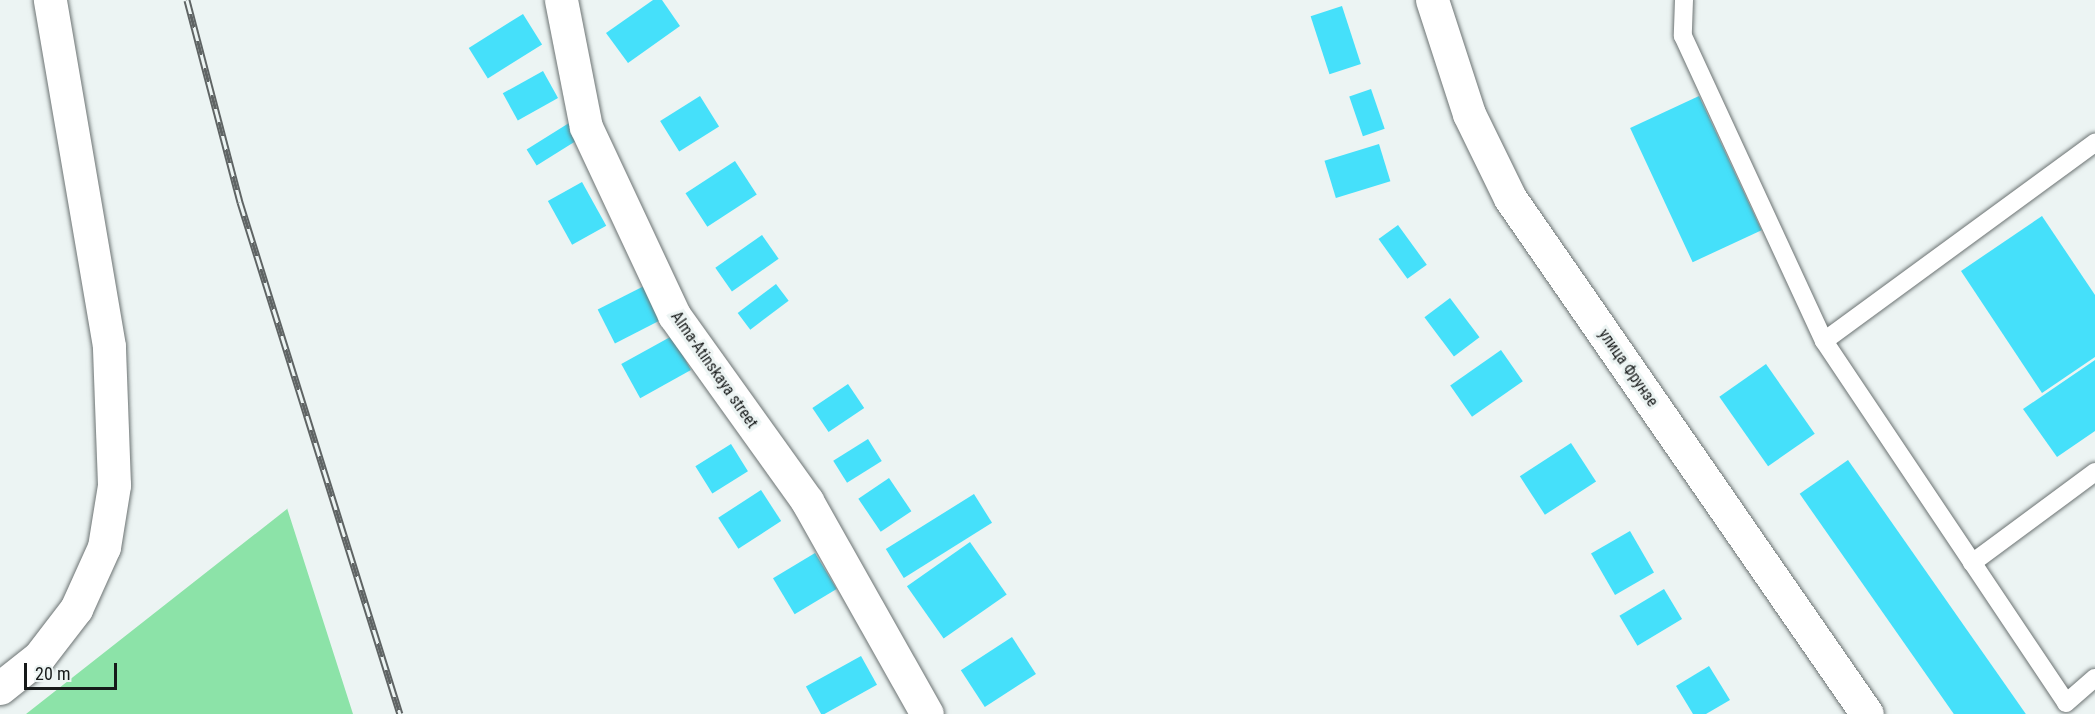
<!DOCTYPE html>
<html>
<head>
<meta charset="utf-8">
<style>
  body { margin:0 }
  #map { position:relative; width:2095px; height:714px; overflow:hidden; background:#ecf4f3; font-family:"Roboto Condensed",sans-serif }
  div>[style] { position:absolute }
  .green>* { inset:0; background:#8ce3a8 }
  .building>* { inset:0; background:#45e0fa; transform-origin:0 0 }
  .roads { filter:drop-shadow(0 0 2px #6c7373) drop-shadow(0 0 2px #6c7373) }
  .lane>* { height:18px; margin:-9px; padding:0 9px; transform-origin:9px; border-radius:9px; background:#fff }
  .street>* { height:33px; margin:-16.5px; padding:0 16.5px; transform-origin:16.5px; border-radius:16.5px; background:#fff }
  .rail>* { height:7px; margin-top:-3.5px; transform-origin:0; background:repeating-linear-gradient(90deg,#ecf4f3 0 14px,#5f6464 0 28px); box-sizing:border-box; border-block:2px solid #5f6464 }
  span { translate:-50% -50%; white-space:nowrap; text-align:center; line-height:1.15; -webkit-text-stroke:6px #ecf4f3; paint-order:stroke }
  .street-label { font-size:16px; color:#171a1a }
  .scale { position:absolute; left:24px; top:663px; width:93px; height:27px; box-sizing:border-box; border:3px solid #171a1a; border-top:0; padding-left:8px; font-size:18px; line-height:21px; white-space:nowrap; color:#171a1a; -webkit-text-stroke:4px #ecf4f3; paint-order:stroke }
</style>
</head>
<body>
<div id="map">
  <div class="green">
    <i style="clip-path:polygon(287px 508px,353px 714px,26px 714px,287px 509px)"></i>
  </div>
  <div class="building">
    <i style="clip-path:polygon(653px 0,662px 0,680px 26px,628px 63px,606px 33px)"></i>
    <i style="left:1342px;top:6px;width:61px;height:33px;rotate:72deg"></i>
    <i style="left:523px;top:14px;width:36px;height:64px;rotate:58deg"></i>
    <i style="left:543px;top:71px;width:31px;height:46px;rotate:61deg"></i>
    <i style="left:1371px;top:89px;width:42px;height:23px;rotate:71deg"></i>
    <i style="left:700px;top:96px;width:36px;height:47px;rotate:58deg"></i>
    <i style="left:1699px;top:96px;width:148px;height:76px;rotate:65deg"></i>
    <i style="left:569px;top:123px;width:19px;height:50px;rotate:58deg"></i>
    <i style="left:1379px;top:144px;width:39px;height:57px;rotate:73deg"></i>
    <i style="left:735px;top:161px;width:40px;height:59px;rotate:57deg"></i>
    <i style="left:582px;top:182px;width:50px;height:39px;rotate:61deg"></i>
    <i style="clip-path:polygon(2042px 216px,2095px 295px,2095px 357px,2042px 393px,1961px 271px)"></i>
    <i style="left:1398px;top:225px;width:49px;height:24px;rotate:54deg"></i>
    <i style="left:762px;top:235px;width:29px;height:57px;rotate:55deg"></i>
    <i style="left:776px;top:284px;width:21px;height:48px;rotate:53deg"></i>
    <i style="left:644px;top:286px;width:38px;height:52px;rotate:63deg"></i>
    <i style="left:1450px;top:298px;width:49px;height:32px;rotate:53deg"></i>
    <i style="left:672px;top:336px;width:39px;height:58px;rotate:61deg"></i>
    <i style="left:1501px;top:350px;width:38px;height:62px;rotate:55deg"></i>
    <i style="clip-path:polygon(2095px 360px,2095px 431px,2057px 457px,2023px 409px)"></i>
    <i style="left:1766px;top:364px;width:85px;height:57px;rotate:55deg"></i>
    <i style="left:848px;top:384px;width:29px;height:43px;rotate:56deg"></i>
    <i style="left:868px;top:439px;width:26px;height:41px;rotate:58deg"></i>
    <i style="left:1571px;top:443px;width:46px;height:61px;rotate:57deg"></i>
    <i style="left:731px;top:444px;width:32px;height:42px;rotate:58deg"></i>
    <i style="left:1848px;top:460px;width:311px;height:59px;rotate:55deg"></i>
    <i style="left:889px;top:478px;width:40px;height:37px;rotate:56deg"></i>
    <i style="left:761px;top:490px;width:37px;height:51px;rotate:57deg"></i>
    <i style="left:974px;top:494px;width:34px;height:104px;rotate:58deg"></i>
    <i style="left:1630px;top:531px;width:48px;height:45px;rotate:60deg"></i>
    <i style="left:970px;top:542px;width:64px;height:77px;rotate:55deg"></i>
    <i style="left:815px;top:553px;width:42px;height:49px;rotate:59deg"></i>
    <i style="left:1664px;top:589px;width:35px;height:52px;rotate:59deg"></i>
    <i style="left:1012px;top:637px;width:44px;height:61px;rotate:57deg"></i>
    <i style="left:861px;top:656px;width:33px;height:63px;rotate:61deg"></i>
    <i style="clip-path:polygon(1709px 666px,1730px 700px,1706px 714px,1693px 714px,1676px 686px)"></i>
  </div>
  <div class="roads">
    <div class="lane">
      <i style="left:1684px;top:0;width:36px;rotate:92deg"></i>
      <i style="left:1683px;top:36px;width:336px;rotate:65.2deg"></i>
      <i style="left:1824px;top:341px;width:336px;rotate:-36.2deg"></i>
      <i style="left:1824px;top:341px;width:435px;rotate:56.2deg"></i>
      <i style="left:2066px;top:703px;width:38px;rotate:-41deg"></i>
      <i style="left:1972px;top:563px;width:153px;rotate:-36.5deg"></i>
    </div>
    <div class="street">
      <i style="left:561px;top:0;width:129px;rotate:78.9deg"></i>
      <i style="left:586px;top:127px;width:208px;rotate:64.9deg"></i>
      <i style="left:674px;top:315px;width:229px;rotate:54.4deg"></i>
      <i style="left:807px;top:501px;width:244px;rotate:60.6deg"></i>
      <i style="left:1432px;top:0;width:120px;rotate:72deg"></i>
      <i style="left:1469px;top:114px;width:93px;rotate:64deg"></i>
      <i style="left:1510px;top:198px;width:627px;rotate:55.32deg"></i>
      <i style="left:0;top:688px;width:50px;rotate:-38.5deg"></i>
      <i style="left:39px;top:657px;width:61px;rotate:-52.4deg"></i>
      <i style="left:76px;top:609px;width:68px;rotate:-65.7deg"></i>
      <i style="left:104px;top:547px;width:63px;rotate:-80.8deg"></i>
      <i style="left:114px;top:485px;width:139px;rotate:-92.1deg"></i>
      <i style="left:109px;top:346px;width:351px;rotate:-99.7deg"></i>
    </div>
  </div>
  <div class="rail">
    <i style="left:187px;top:0;width:209px;rotate:75.3deg"></i>
    <i style="left:240px;top:202px;width:536px;rotate:72.65deg"></i>
  </div>
  <div class="street-label">
    <span style="left:1628px;top:368px;rotate:55deg">улица Фрунзе</span>
    <span style="left:714px;top:370px;rotate:55deg">Alma-Atinskaya street</span>
  </div>
  <div class="scale">20 m</div>
</div>
</body>
</html>
